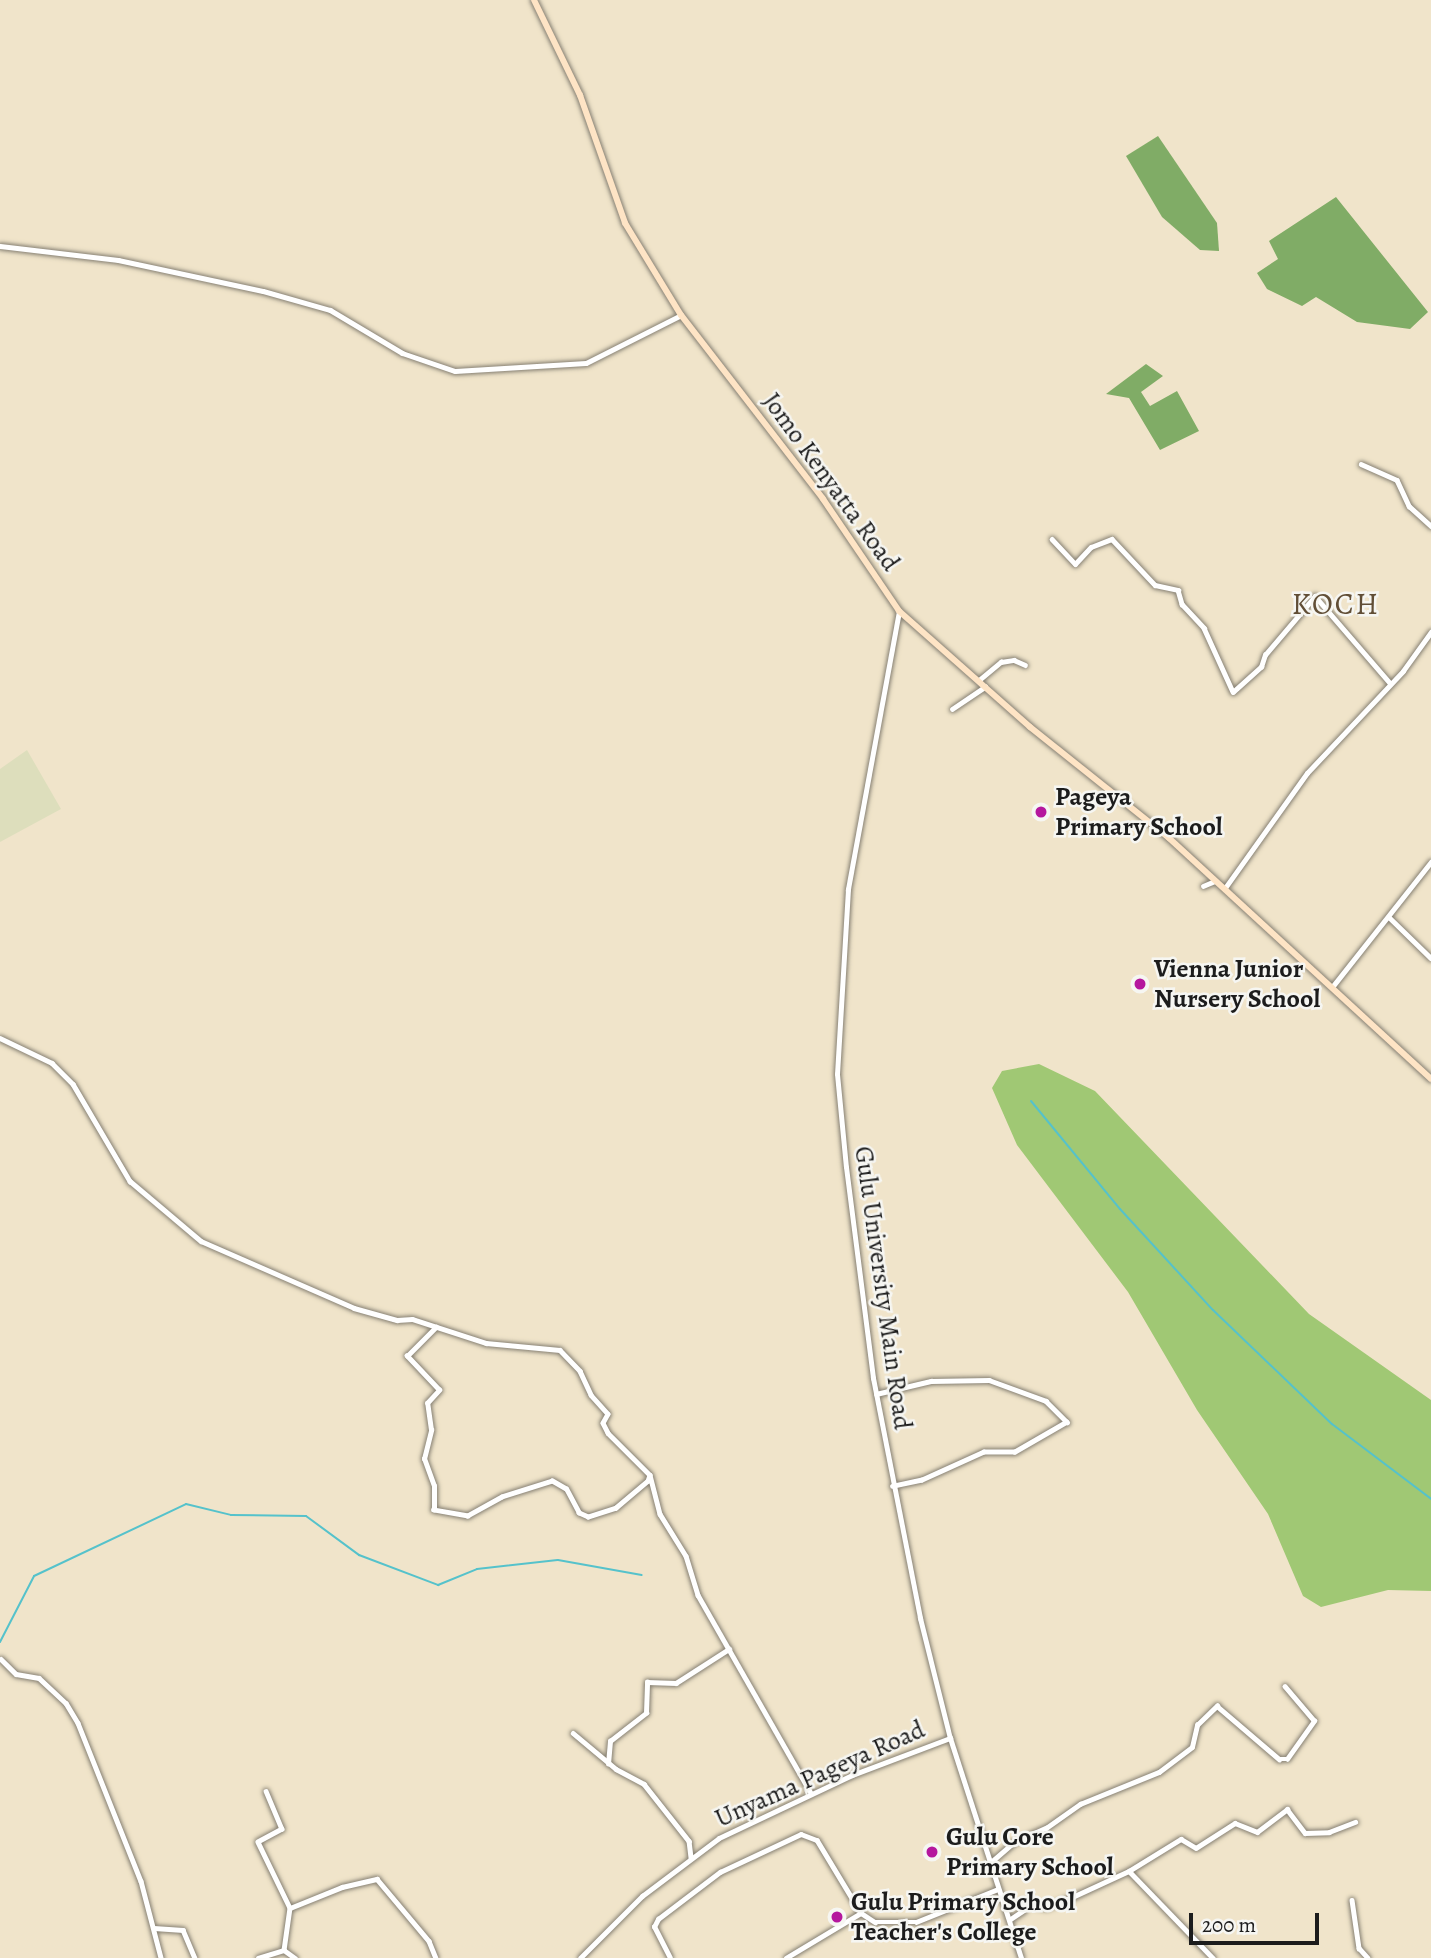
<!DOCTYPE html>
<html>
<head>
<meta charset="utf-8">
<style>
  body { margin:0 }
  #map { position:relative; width:1431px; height:1958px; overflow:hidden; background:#f0e4ca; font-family:Alegreya,serif }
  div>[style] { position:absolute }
  .built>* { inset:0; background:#dddebc }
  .green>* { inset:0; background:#a0c874 }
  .forest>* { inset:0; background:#80ac66 }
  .stream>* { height:2px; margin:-1px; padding:0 1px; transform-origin:1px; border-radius:1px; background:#55c2cb }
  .roads { filter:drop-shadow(0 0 2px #868073) drop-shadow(0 0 2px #868073) }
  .minor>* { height:4.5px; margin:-2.25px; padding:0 2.25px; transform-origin:2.25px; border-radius:2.25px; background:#fff }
  .tertiary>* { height:5px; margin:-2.5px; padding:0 2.5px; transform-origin:2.5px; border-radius:2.5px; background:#fff }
  .secondary>* { height:6px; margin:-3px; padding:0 3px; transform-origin:3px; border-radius:3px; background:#fee4c5 }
  .dots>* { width:19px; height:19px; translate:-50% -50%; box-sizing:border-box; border:4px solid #f6f6f2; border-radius:50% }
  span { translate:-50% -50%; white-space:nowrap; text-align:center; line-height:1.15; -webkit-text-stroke:5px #f6f6f2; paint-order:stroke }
  .street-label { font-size:26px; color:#1c1c1c }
  .poi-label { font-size:26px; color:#1c1c1c; font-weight:700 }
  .left { translate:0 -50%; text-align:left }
  .quarter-label { font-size:30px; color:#614e36; letter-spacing:2px }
  .scale { position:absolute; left:1189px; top:1913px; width:130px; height:32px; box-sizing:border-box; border:4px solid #1c1c1c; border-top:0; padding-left:9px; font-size:21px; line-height:24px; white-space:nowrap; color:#1c1c1c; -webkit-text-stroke:5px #f6f6f2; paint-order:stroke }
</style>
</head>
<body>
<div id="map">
  <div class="built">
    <i style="clip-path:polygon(27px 750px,61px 809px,0 842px,0 769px)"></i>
  </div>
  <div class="green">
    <i style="clip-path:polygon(1039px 1064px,1095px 1091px,1309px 1314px,1431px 1400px,1431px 1591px,1388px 1590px,1321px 1607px,1303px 1596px,1268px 1514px,1197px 1410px,1128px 1292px,1017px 1145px,992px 1088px,1002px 1071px)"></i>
  </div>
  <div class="forest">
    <i style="clip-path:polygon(1158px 136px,1217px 223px,1219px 251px,1200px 250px,1162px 217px,1126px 156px)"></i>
    <i style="clip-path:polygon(1336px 197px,1428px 312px,1410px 329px,1357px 322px,1316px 297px,1302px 306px,1267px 289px,1257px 273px,1278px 259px,1269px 241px)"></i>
    <i style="clip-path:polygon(1146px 364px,1163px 376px,1141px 392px,1150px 406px,1177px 391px,1199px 431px,1160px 450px,1129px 398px,1106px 394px)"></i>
  </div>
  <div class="stream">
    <i style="left:1031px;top:1101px;width:140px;rotate:50.5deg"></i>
    <i style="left:1120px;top:1209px;width:137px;rotate:47.4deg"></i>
    <i style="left:1213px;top:1310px;width:165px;rotate:43.8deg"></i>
    <i style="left:1332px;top:1424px;width:124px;rotate:37.1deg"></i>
    <i style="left:0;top:1642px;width:74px;rotate:-62.7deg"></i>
    <i style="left:34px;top:1576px;width:168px;rotate:-25.3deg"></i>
    <i style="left:186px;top:1504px;width:46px;rotate:13.7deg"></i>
    <i style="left:231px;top:1515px;width:75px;rotate:0.8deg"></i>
    <i style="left:306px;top:1516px;width:66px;rotate:36.3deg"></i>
    <i style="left:359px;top:1555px;width:85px;rotate:20.8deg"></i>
    <i style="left:438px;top:1585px;width:42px;rotate:-22.3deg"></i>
    <i style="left:477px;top:1569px;width:81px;rotate:-6.3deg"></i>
    <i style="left:558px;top:1560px;width:85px;rotate:10.1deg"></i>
  </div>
  <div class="roads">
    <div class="minor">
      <i style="left:1361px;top:464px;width:39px;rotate:24deg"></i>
      <i style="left:1397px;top:480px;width:29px;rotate:65deg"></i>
      <i style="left:1409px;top:506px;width:30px;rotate:42deg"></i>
      <i style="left:1052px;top:539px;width:34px;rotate:47deg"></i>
      <i style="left:1075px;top:564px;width:23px;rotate:-47deg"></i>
      <i style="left:1091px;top:547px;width:22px;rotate:-21deg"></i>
      <i style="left:1112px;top:539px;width:63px;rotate:46.9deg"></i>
      <i style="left:1155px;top:585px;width:24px;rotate:12deg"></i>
      <i style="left:1178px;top:590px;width:15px;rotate:74deg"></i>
      <i style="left:1182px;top:604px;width:33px;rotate:47deg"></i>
      <i style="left:1204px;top:628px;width:70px;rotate:65.6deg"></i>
      <i style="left:1233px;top:692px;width:38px;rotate:-42deg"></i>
      <i style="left:1261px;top:667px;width:13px;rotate:-72deg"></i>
      <i style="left:1265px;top:655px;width:77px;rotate:-49.7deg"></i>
      <i style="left:1315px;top:596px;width:115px;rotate:49.2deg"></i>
      <i style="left:978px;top:681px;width:30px;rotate:-40deg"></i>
      <i style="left:1001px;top:662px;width:13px;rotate:-9deg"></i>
      <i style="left:1014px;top:660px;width:12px;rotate:24deg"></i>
      <i style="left:952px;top:709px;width:40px;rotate:-34deg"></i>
      <i style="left:1203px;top:886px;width:13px;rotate:-23deg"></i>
      <i style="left:1225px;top:888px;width:141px;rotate:-54.5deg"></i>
      <i style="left:1307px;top:773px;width:140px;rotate:-46.7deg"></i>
      <i style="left:1403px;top:671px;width:48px;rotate:-54.3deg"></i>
      <i style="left:1390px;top:918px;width:57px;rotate:44.3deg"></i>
      <i style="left:1333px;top:986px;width:158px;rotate:-51.7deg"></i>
      <i style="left:0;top:1038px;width:58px;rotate:25.7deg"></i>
      <i style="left:52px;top:1063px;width:30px;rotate:45deg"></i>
      <i style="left:73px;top:1084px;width:113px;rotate:59.6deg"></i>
      <i style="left:130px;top:1181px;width:93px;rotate:40.2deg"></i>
      <i style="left:201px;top:1241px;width:167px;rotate:23.6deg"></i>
      <i style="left:354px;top:1308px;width:45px;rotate:15.6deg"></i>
      <i style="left:397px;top:1320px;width:15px;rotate:-4deg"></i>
      <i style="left:412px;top:1319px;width:78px;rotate:18deg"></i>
      <i style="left:486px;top:1343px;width:74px;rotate:5.4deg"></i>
      <i style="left:560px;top:1350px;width:29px;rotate:46deg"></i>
      <i style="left:580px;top:1371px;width:26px;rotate:65deg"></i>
      <i style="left:591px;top:1395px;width:25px;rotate:48deg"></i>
      <i style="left:608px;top:1414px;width:10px;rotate:119deg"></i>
      <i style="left:603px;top:1423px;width:11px;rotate:63deg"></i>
      <i style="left:608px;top:1433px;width:59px;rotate:45deg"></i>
      <i style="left:650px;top:1475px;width:6px;rotate:108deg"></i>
      <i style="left:648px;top:1481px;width:42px;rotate:139.8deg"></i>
      <i style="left:616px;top:1508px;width:29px;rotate:162deg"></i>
      <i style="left:588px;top:1517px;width:10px;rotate:-156deg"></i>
      <i style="left:579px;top:1513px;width:27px;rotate:-118deg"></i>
      <i style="left:566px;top:1489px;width:16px;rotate:-150deg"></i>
      <i style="left:552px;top:1481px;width:52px;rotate:162.3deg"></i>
      <i style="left:502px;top:1497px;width:39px;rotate:151deg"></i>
      <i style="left:468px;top:1516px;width:35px;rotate:-170deg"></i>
      <i style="left:434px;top:1510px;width:24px;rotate:-90deg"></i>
      <i style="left:434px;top:1486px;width:29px;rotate:-110deg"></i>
      <i style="left:424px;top:1459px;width:30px;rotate:-76deg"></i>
      <i style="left:431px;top:1430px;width:27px;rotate:-98deg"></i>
      <i style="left:427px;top:1403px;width:18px;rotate:-47deg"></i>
      <i style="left:439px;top:1390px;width:47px;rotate:-133.3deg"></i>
      <i style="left:407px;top:1356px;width:41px;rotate:-45deg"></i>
      <i style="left:876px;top:1394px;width:57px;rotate:-13.3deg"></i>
      <i style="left:931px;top:1381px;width:58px;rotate:-1deg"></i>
      <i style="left:989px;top:1380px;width:61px;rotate:20.2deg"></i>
      <i style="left:1046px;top:1401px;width:30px;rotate:45deg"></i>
      <i style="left:1067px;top:1422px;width:60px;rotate:150deg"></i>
      <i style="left:1015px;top:1452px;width:31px;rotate:180deg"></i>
      <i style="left:984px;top:1452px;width:68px;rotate:155.7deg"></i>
      <i style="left:922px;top:1480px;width:30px;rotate:168deg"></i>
      <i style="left:650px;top:1475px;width:40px;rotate:75.6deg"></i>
      <i style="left:660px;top:1514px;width:49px;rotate:58.2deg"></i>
      <i style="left:686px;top:1556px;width:41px;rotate:72.9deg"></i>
      <i style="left:698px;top:1595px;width:228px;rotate:60.3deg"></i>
      <i style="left:1px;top:1659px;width:21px;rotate:45deg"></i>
      <i style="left:16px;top:1674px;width:23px;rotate:10deg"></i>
      <i style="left:39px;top:1678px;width:37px;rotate:43deg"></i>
      <i style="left:66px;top:1703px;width:23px;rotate:59deg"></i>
      <i style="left:78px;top:1723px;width:170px;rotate:68.3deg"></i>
      <i style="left:141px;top:1881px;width:80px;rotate:75.4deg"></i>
      <i style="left:573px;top:1733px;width:56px;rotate:39.9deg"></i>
      <i style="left:616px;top:1769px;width:32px;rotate:28deg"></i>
      <i style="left:644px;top:1784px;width:73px;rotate:51.7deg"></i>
      <i style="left:689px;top:1841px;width:17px;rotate:83deg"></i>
      <i style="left:608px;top:1764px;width:23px;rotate:-85deg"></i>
      <i style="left:610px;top:1741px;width:46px;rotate:-37.9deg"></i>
      <i style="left:646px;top:1713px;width:31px;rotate:-88deg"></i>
      <i style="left:647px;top:1682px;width:29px;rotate:2deg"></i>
      <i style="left:676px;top:1683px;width:63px;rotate:-32.7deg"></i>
      <i style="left:266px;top:1791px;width:41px;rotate:67.2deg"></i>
      <i style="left:282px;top:1829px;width:27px;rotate:152deg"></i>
      <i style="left:258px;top:1842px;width:73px;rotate:64.1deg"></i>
      <i style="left:290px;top:1908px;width:42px;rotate:98.1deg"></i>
      <i style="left:284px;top:1950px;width:14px;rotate:36deg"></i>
      <i style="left:990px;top:1863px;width:32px;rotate:-41deg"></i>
      <i style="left:1014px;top:1842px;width:35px;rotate:-24deg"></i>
      <i style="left:1046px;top:1828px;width:42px;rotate:-35.2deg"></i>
      <i style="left:1080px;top:1804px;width:85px;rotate:-22.1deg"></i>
      <i style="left:1159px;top:1772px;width:41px;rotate:-37.1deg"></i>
      <i style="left:1192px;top:1747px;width:23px;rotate:-77deg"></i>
      <i style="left:1197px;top:1725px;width:28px;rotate:-44deg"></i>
      <i style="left:1217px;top:1706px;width:82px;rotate:40.5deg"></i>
      <i style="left:1279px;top:1759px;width:8px"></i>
      <i style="left:1287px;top:1759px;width:47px;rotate:-54.6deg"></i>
      <i style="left:1314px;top:1721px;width:45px;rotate:-130.5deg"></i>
      <i style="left:1129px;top:1871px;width:121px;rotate:46deg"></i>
      <i style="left:1352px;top:1900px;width:49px;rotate:81.7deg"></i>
      <i style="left:1359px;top:1948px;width:13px;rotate:48deg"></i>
      <i style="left:290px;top:1908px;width:56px;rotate:-22deg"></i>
      <i style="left:342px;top:1887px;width:36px;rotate:-13deg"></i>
      <i style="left:377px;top:1879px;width:81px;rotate:50deg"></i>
      <i style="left:429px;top:1941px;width:18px;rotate:68deg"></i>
      <i style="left:1009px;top:1920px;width:18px;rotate:-34deg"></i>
      <i style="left:1024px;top:1910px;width:8px;rotate:-104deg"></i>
      <i style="left:1022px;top:1902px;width:25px;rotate:12deg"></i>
      <i style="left:1046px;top:1907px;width:23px;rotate:-20deg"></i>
      <i style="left:1068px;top:1899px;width:67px;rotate:-24.7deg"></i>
      <i style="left:1129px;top:1871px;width:61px;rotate:-31.6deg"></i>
      <i style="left:1181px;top:1839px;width:17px;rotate:31deg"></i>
      <i style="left:1196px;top:1848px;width:46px;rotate:-32.7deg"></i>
      <i style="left:1235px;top:1823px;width:24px;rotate:22deg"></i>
      <i style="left:1257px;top:1832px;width:38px;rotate:-37deg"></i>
      <i style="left:1287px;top:1809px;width:30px;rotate:53deg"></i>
      <i style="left:1305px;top:1833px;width:24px;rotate:-2deg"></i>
      <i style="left:1329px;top:1832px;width:28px;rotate:-21deg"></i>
      <i style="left:154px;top:1928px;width:29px;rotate:4deg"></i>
      <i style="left:183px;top:1930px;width:30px;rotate:67deg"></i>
      <i style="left:258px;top:1958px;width:27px;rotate:-17deg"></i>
      <i style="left:670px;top:1958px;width:35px;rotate:-117deg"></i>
      <i style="left:654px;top:1927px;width:9px;rotate:-63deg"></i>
      <i style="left:658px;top:1919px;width:78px;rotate:-37.2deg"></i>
      <i style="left:720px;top:1872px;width:89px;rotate:-25.1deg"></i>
      <i style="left:801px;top:1834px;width:17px;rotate:21deg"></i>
      <i style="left:817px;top:1840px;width:85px;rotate:58.9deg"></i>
      <i style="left:861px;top:1913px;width:17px;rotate:33deg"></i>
      <i style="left:875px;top:1922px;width:41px"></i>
      <i style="left:916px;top:1922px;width:88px;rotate:-21.9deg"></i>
      <i style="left:786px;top:1958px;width:87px;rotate:-31deg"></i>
    </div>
    <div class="tertiary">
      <i style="left:0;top:246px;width:119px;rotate:6.8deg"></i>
      <i style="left:118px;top:260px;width:148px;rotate:12.1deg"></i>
      <i style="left:263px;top:291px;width:70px;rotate:15.8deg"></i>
      <i style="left:330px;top:310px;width:84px;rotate:30.8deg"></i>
      <i style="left:402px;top:353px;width:56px;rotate:18.8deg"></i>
      <i style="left:455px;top:371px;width:131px;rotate:-3.5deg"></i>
      <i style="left:586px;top:363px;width:106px;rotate:-26.8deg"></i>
      <i style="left:899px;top:611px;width:283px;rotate:100.4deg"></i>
      <i style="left:848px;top:889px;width:185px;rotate:93.4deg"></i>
      <i style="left:837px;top:1074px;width:93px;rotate:84.5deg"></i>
      <i style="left:846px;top:1167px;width:213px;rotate:82.7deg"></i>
      <i style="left:873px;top:1378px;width:245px;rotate:78.9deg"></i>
      <i style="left:920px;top:1618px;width:124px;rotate:76deg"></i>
      <i style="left:950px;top:1738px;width:231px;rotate:72.1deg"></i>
      <i style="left:580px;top:1958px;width:88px;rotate:-45deg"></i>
      <i style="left:642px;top:1896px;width:96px;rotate:-37deg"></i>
      <i style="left:719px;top:1838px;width:147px;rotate:-25.3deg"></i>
      <i style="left:852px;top:1775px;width:105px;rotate:-20.7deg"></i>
    </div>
    <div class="secondary">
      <i style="left:534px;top:0;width:106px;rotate:64.2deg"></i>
      <i style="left:580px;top:95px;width:136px;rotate:70.6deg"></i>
      <i style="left:625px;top:223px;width:108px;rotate:58.7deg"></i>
      <i style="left:681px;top:315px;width:232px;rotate:52.3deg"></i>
      <i style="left:823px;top:499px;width:135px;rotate:55.8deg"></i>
      <i style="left:899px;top:611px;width:175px;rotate:41.5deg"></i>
      <i style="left:1030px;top:727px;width:178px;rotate:38.6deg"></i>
      <i style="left:1169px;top:838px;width:356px;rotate:42.6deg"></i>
    </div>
  </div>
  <div class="dots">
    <i style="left:1041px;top:812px;background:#b5179e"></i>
    <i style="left:1140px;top:984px;background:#b5179e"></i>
    <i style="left:932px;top:1852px;background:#b5179e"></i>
    <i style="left:837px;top:1917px;background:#b5179e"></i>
  </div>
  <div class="street-label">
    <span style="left:831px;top:482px;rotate:54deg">Jomo Kenyatta Road</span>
    <span style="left:883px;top:1288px;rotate:82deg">Gulu University Main Road</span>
    <span style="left:820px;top:1774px;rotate:-24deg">Unyama Pageya Road</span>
  </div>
  <div class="poi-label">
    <span class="left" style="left:1055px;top:812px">Pageya<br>Primary School</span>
    <span class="left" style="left:1154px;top:984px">Vienna Junior<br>Nursery School</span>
    <span class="left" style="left:946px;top:1852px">Gulu Core<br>Primary School</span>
    <span class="left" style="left:851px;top:1917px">Gulu Primary School<br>Teacher's College</span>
  </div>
  <div class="quarter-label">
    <span style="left:1336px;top:604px">KOCH</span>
  </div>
  <div class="scale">200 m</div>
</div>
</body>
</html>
